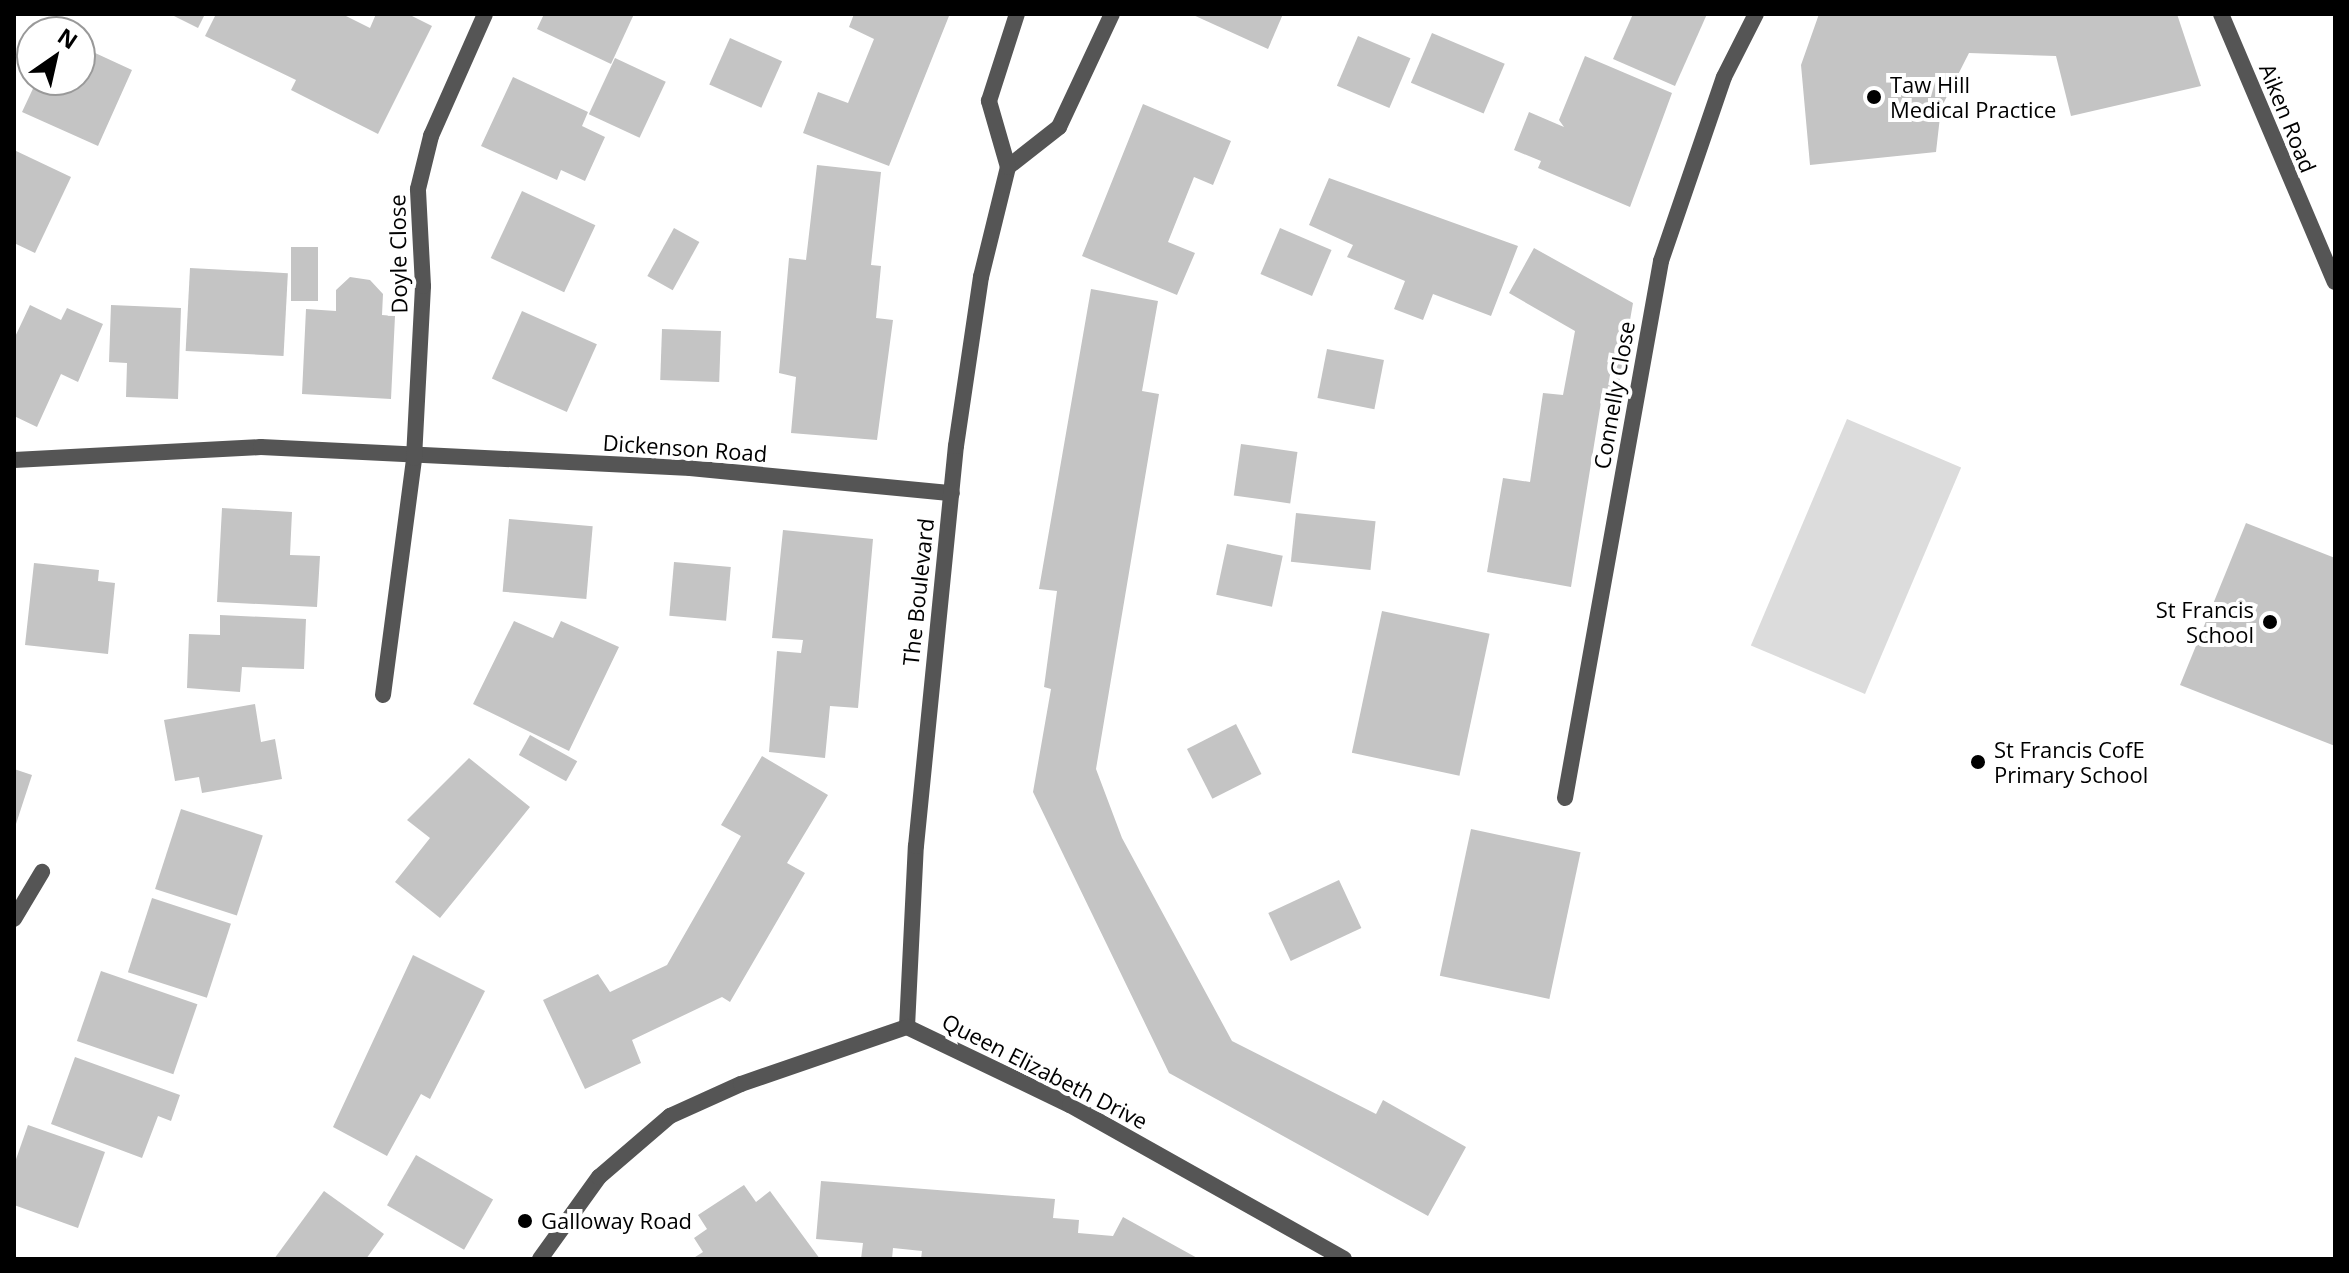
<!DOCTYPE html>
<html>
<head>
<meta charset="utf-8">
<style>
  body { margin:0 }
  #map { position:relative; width:2349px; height:1273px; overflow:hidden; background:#fff; font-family:"Open Sans",sans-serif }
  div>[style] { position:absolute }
  .green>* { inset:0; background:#dcdcdc; transform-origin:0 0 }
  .building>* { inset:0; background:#c4c4c4; transform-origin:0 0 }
  .minor>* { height:16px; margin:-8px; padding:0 8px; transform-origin:8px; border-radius:8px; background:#555 }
  .dots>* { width:22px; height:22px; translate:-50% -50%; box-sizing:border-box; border:4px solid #fff; border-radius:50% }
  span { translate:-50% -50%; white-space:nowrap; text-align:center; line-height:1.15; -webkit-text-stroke:8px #fff; paint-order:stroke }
  .poi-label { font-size:22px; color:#000 }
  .left { translate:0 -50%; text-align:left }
  .right { translate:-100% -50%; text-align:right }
  .street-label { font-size:22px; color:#000 }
  .frame { position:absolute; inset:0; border:16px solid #000; pointer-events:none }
  .north { position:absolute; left:16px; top:16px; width:80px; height:80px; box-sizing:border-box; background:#fff; border:2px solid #999; border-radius:50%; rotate:34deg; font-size:22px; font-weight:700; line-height:32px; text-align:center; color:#000 }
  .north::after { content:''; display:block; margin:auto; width:28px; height:36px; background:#000; clip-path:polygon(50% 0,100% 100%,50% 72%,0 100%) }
</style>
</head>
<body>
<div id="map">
  <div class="green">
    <i style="left:1847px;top:419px;width:124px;height:246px;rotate:23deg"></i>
  </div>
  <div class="building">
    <i style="clip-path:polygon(170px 14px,205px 14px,198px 28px)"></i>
    <i style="clip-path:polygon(216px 14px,342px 14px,370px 28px,376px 14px,408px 14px,432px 26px,378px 134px,291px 90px,296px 80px,205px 36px)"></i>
    <i style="clip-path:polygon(544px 14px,634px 14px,611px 64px,537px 29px)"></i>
    <i style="clip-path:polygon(854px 14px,949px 16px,889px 166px,803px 133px,818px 92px,848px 103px,874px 39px,849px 27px)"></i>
    <i style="clip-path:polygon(1191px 14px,1283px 14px,1268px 49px)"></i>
    <i style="clip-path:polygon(1633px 14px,1707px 14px,1675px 86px,1613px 59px)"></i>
    <i style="clip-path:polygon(1819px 14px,2177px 14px,2201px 86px,2071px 116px,2056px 56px,1969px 53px,1941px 108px,1936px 152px,1810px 165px,1801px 65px)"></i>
    <i style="left:1432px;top:33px;width:79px;height:54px;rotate:23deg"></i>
    <i style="left:1358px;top:36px;width:57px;height:54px;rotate:23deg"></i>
    <i style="left:730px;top:38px;width:57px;height:51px;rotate:24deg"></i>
    <i style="clip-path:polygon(80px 46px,132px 70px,98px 146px,22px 112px,37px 80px,80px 80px)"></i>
    <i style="clip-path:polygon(1585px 56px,1672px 93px,1630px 207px,1538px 168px,1541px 161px,1514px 150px,1529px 112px,1564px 127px,1559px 120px)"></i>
    <i style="left:615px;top:58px;width:56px;height:62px;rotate:25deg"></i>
    <i style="clip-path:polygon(513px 77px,588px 112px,582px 126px,605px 137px,585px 181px,561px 170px,557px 180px,481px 146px)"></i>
    <i style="clip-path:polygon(1143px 104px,1231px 141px,1213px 185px,1194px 177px,1168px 242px,1195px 253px,1177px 295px,1082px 256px)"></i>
    <i style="clip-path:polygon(14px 150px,71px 177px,35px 253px,14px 243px)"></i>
    <i style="clip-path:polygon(817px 165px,881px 172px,871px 265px,881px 266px,876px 318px,893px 320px,877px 440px,791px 433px,796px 377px,779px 373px,789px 258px,806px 260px)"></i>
    <i style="clip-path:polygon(1329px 178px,1518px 246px,1491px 316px,1433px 294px,1423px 320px,1394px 309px,1405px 281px,1347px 257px,1353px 245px,1309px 225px)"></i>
    <i style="left:522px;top:191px;width:81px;height:74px;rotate:25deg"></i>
    <i style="left:674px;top:228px;width:29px;height:55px;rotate:29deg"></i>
    <i style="left:1280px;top:228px;width:56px;height:50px;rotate:23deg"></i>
    <i style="left:291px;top:247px;width:27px;height:54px"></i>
    <i style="clip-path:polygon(1534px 248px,1633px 303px,1615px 406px,1601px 402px,1571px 587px,1487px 572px,1503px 478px,1530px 482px,1543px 393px,1563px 395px,1575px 331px,1509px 293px)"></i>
    <i style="left:190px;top:268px;width:98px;height:83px;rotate:3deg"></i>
    <i style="clip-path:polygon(350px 277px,370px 280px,383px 294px,382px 315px,395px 316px,391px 399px,302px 394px,306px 309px,336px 311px,336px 290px)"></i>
    <i style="clip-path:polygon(1091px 289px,1158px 301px,1142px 391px,1159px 394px,1096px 769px,1122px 838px,1232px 1041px,1376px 1114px,1383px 1100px,1466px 1147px,1428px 1216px,1169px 1073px,1033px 792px,1051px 689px,1044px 687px,1057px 591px,1039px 589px)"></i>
    <i style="clip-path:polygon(30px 305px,61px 320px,67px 308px,103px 324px,78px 382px,61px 374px,37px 427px,14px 416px,14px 339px)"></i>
    <i style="clip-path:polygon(111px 305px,181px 308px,178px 399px,126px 397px,127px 363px,109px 362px)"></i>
    <i style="left:522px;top:311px;width:82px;height:74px;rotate:24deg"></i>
    <i style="left:662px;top:329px;width:59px;height:51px;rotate:2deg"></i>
    <i style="left:1327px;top:349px;width:58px;height:50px;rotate:11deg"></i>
    <i style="left:1241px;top:444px;width:57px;height:52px;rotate:8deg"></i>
    <i style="clip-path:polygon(222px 508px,292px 512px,290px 555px,320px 556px,317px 607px,217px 602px)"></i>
    <i style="left:1296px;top:513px;width:80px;height:49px;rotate:6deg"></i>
    <i style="left:509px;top:519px;width:84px;height:73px;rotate:5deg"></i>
    <i style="clip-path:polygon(2246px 523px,2335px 558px,2335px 746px,2180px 685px)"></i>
    <i style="clip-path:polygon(783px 530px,873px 539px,858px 708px,830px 706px,825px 758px,769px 752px,777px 651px,801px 653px,803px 640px,772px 638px)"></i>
    <i style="left:1227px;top:544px;width:57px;height:52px;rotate:12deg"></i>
    <i style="left:674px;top:562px;width:57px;height:54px;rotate:5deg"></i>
    <i style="clip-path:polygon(34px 563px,99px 570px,98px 581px,115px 583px,108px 654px,25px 645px)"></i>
    <i style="left:1382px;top:611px;width:110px;height:145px;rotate:12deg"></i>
    <i style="clip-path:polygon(220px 615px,306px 619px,304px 669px,242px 667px,240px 692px,187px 688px,189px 634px,220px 635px)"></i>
    <i style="clip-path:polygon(514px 621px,553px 638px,561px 621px,619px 647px,569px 751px,473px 704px)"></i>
    <i style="clip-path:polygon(255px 704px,261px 742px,275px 739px,282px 779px,202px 793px,199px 777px,175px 781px,164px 720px)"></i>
    <i style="left:1236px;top:724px;width:56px;height:55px;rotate:63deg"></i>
    <i style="left:530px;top:735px;width:54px;height:23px;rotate:29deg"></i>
    <i style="clip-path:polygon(762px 756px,828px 795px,787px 863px,805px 873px,730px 1002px,722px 997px,632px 1040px,641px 1063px,585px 1089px,543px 1000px,598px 974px,610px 992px,667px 965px,741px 836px,721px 825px)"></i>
    <i style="clip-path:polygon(469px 758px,530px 807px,440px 918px,395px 882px,430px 838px,407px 820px)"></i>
    <i style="clip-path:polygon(14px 769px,32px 775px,15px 827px,14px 827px)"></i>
    <i style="left:181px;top:809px;width:86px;height:84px;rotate:18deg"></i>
    <i style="left:1471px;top:829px;width:112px;height:150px;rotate:12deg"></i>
    <i style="left:1339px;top:880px;width:53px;height:78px;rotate:65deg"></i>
    <i style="left:152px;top:898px;width:83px;height:78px;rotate:18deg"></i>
    <i style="clip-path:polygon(413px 955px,485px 991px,430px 1099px,421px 1094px,387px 1156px,333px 1127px)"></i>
    <i style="left:101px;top:971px;width:102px;height:74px;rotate:19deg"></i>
    <i style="clip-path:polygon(75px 1057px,180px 1095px,171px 1121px,158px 1116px,142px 1158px,51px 1124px)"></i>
    <i style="clip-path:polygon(28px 1125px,105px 1152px,78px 1228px,14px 1205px,14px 1165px)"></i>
    <i style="left:416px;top:1155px;width:89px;height:58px;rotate:30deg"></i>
    <i style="clip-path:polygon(821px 1181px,1055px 1199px,1053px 1218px,1079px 1220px,1078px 1233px,1113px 1236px,1123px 1217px,1199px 1259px,921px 1259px,922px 1251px,893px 1248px,892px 1259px,861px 1259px,863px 1243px,816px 1239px)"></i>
    <i style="clip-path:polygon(744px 1185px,756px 1202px,770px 1191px,820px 1259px,692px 1259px,703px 1252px,694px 1238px,707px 1229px,698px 1215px)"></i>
    <i style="clip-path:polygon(324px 1191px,384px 1234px,366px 1259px,274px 1259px)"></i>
  </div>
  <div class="minor">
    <i style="left:2221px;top:14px;width:291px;rotate:67deg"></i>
    <i style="left:1008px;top:167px;width:65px;rotate:-38.1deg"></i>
    <i style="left:1059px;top:127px;width:125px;rotate:-64.9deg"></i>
    <i style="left:14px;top:460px;width:247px;rotate:-3deg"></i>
    <i style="left:261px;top:447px;width:430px;rotate:2.8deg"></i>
    <i style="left:690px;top:468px;width:263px;rotate:5.5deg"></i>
    <i style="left:383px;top:695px;width:239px;rotate:-82.5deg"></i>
    <i style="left:414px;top:458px;width:172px;rotate:-87deg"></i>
    <i style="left:423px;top:286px;width:97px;rotate:-93deg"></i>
    <i style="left:418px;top:189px;width:55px;rotate:-76.2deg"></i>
    <i style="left:431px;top:136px;width:133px;rotate:-66.1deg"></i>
    <i style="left:1565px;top:798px;width:546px;rotate:-79.86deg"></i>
    <i style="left:1661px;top:261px;width:194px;rotate:-71.1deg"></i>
    <i style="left:1724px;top:77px;width:71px;rotate:-63.1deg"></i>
    <i style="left:14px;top:919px;width:55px;rotate:-59.2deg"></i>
    <i style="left:907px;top:1027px;width:181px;rotate:-87.2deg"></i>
    <i style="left:916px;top:846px;width:402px;rotate:-84.3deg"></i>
    <i style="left:956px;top:446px;width:171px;rotate:-81.6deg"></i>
    <i style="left:981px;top:277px;width:113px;rotate:-76.2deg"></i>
    <i style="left:1008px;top:167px;width:69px;rotate:-106.1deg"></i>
    <i style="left:989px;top:101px;width:91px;rotate:-72.2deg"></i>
    <i style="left:540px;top:1259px;width:101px;rotate:-54.3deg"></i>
    <i style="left:599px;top:1177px;width:94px;rotate:-40.7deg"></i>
    <i style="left:670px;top:1116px;width:78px;rotate:-24.3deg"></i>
    <i style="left:741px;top:1084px;width:176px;rotate:-19deg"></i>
    <i style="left:907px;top:1027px;width:181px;rotate:25.6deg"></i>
    <i style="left:1070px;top:1105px;width:314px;rotate:29.3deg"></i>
  </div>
  <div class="dots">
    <i style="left:1874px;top:97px;background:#000"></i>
    <i style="left:2270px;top:622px;background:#000"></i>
    <i style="left:1978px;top:762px;background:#000"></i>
    <i style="left:525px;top:1221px;background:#000"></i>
  </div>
  <div class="poi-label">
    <span class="left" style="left:1890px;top:97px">Taw Hill<br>Medical Practice</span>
    <span class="right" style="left:2254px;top:622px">St Francis<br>School</span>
    <span class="left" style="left:1994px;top:762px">St Francis CofE<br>Primary School</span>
    <span class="left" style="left:541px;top:1221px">Galloway Road</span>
  </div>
  <div class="street-label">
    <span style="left:2288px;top:118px;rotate:68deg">Aiken Road</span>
    <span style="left:398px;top:254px;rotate:-91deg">Doyle Close</span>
    <span style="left:1614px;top:395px;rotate:-80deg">Connelly Close</span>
    <span style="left:685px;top:448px;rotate:4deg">Dickenson Road</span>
    <span style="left:918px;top:592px;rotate:-84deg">The Boulevard</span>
    <span style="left:1045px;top:1071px;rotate:27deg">Queen Elizabeth Drive</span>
  </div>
  <div class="frame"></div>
  <div class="north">N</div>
</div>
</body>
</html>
